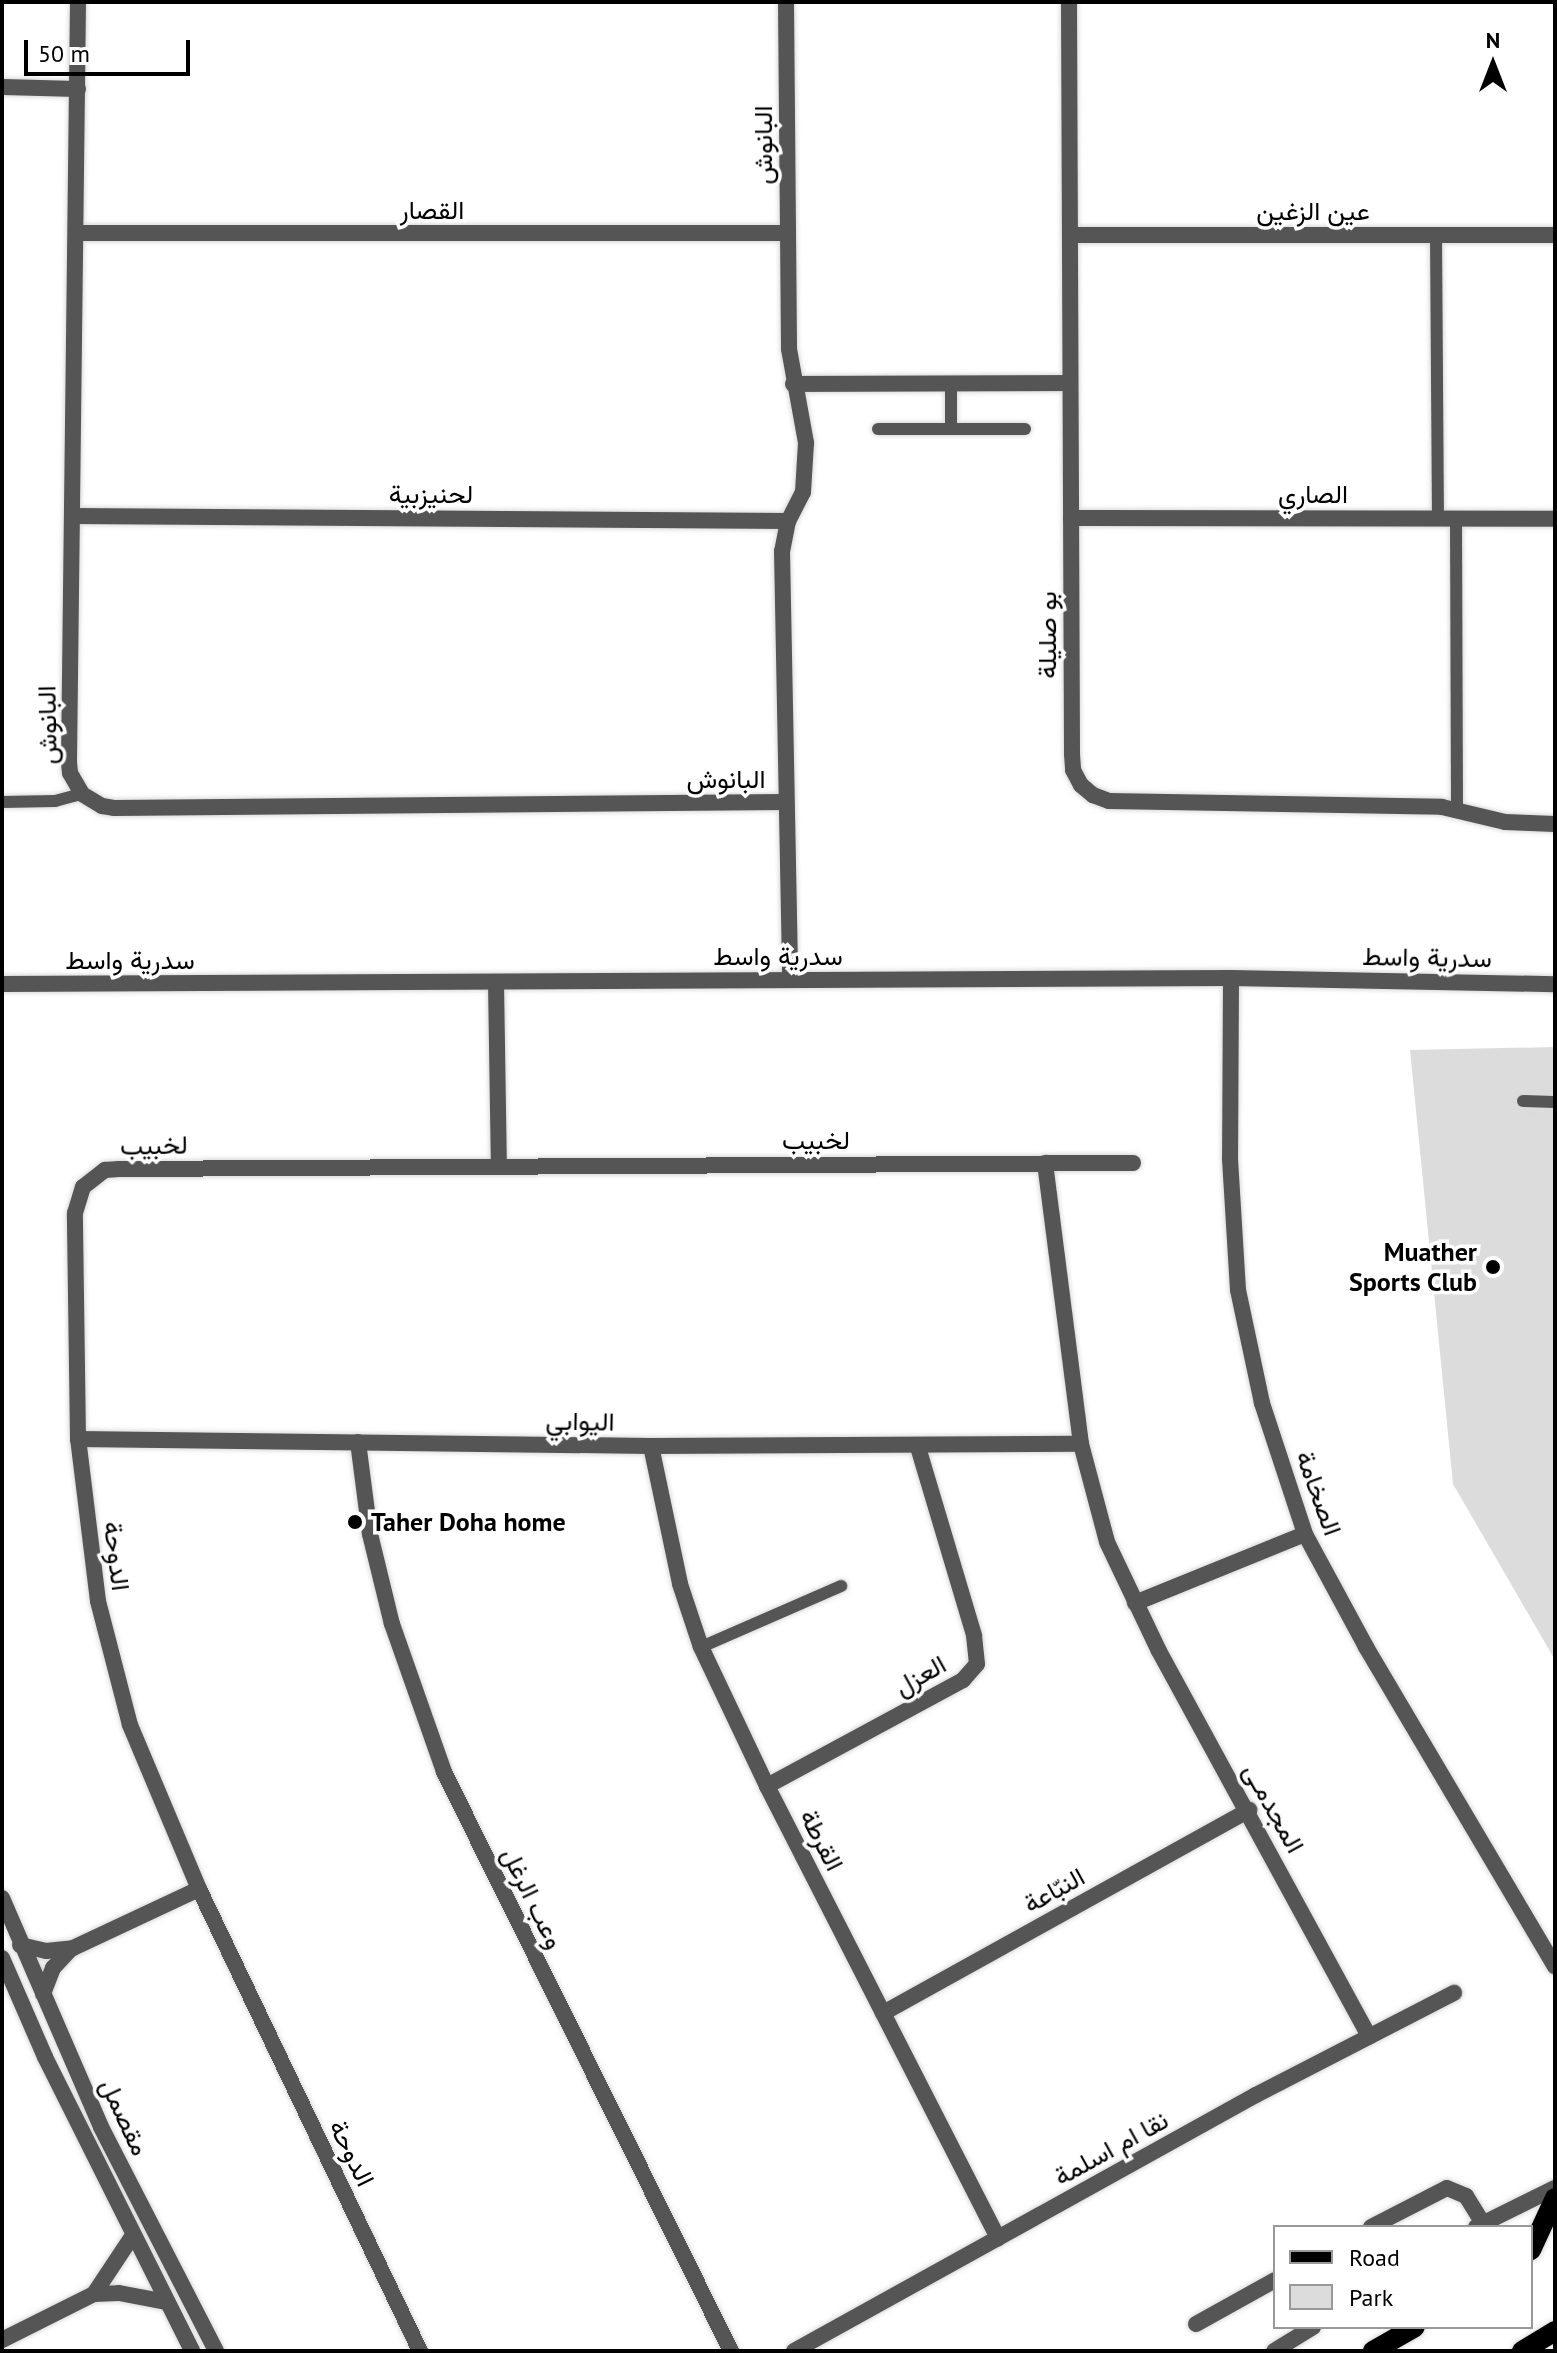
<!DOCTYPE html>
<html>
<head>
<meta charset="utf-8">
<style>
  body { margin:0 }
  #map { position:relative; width:1557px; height:2353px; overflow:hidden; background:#fff; font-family:"PT Sans",Vazirmatn,sans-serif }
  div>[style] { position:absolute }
  .green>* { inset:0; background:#dcdcdc }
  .roads { filter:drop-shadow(0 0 2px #dbdbdb) drop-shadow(0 0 2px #dbdbdb) }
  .service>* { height:12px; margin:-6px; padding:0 6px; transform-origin:6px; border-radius:6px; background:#555 }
  .minor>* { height:16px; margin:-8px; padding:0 8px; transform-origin:8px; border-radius:8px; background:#555 }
  .tertiary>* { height:16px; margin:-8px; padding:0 8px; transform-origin:8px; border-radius:8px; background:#555 }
  .primary>* { height:20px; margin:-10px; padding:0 10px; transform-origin:10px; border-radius:10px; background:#000 }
  .dots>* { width:22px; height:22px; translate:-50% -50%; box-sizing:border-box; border:4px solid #fff; border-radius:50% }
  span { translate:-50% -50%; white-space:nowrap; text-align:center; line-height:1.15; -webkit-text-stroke:7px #fff; paint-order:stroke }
  .street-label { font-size:26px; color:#000 }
  .poi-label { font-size:26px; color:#000; font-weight:700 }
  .right { translate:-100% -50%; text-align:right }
  .left { translate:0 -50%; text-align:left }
  .frame { position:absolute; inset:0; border:4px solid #000; pointer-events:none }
  .legend { position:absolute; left:1273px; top:2225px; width:260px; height:104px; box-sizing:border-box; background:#fff; border:2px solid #999; margin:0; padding:10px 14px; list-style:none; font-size:24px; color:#000 }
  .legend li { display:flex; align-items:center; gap:16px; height:40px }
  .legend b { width:40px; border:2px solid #999 }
  .north { position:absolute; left:1453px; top:24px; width:80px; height:80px; -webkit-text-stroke:6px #fff; paint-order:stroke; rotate:0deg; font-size:22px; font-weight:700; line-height:32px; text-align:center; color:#000 }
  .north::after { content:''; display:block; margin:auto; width:28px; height:36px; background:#000; clip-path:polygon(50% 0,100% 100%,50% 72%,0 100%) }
  .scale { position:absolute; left:24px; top:40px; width:166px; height:36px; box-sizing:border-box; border:4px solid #000; border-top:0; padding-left:10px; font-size:24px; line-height:28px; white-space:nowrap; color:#000; -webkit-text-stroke:6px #fff; paint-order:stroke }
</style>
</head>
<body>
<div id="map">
  <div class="green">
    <i style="clip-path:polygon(1555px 1047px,1555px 1660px,1453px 1484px,1410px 1050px)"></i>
  </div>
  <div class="roads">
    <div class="service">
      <i style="left:1436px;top:235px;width:284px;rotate:89.6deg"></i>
      <i style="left:878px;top:429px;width:147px"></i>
      <i style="left:951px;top:429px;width:44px;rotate:-90deg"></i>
      <i style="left:1456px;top:519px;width:290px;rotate:89.8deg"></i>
      <i style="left:2px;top:802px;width:53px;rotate:-1.1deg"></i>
      <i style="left:55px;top:801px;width:28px;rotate:-15deg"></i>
      <i style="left:1523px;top:1101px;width:32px;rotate:2deg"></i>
      <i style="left:701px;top:1647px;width:153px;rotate:-23.5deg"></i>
    </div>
    <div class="minor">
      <i style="left:78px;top:2px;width:760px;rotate:90.68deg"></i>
      <i style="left:69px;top:762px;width:11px;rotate:85deg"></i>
      <i style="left:70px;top:773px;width:24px;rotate:60deg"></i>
      <i style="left:82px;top:794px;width:23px;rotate:31deg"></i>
      <i style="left:102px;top:806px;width:12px;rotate:9deg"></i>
      <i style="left:114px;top:808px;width:671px;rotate:-0.51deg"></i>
      <i style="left:786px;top:2px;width:347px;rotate:89.5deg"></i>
      <i style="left:789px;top:349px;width:96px;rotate:79.7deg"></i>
      <i style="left:806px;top:443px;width:49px;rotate:93.5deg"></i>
      <i style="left:803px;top:492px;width:33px;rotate:117deg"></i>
      <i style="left:788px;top:521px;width:31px;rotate:101deg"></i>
      <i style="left:782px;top:551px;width:429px;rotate:88.9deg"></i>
      <i style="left:1069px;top:2px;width:752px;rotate:89.77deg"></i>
      <i style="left:1072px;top:754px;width:16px;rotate:86deg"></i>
      <i style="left:1073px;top:770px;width:17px;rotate:62deg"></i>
      <i style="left:1081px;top:785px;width:16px;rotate:40deg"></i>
      <i style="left:1093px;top:795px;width:17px;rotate:21deg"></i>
      <i style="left:1109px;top:801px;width:333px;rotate:1deg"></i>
      <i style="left:1442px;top:807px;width:65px;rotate:13.4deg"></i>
      <i style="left:1505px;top:822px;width:50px;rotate:2.3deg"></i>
      <i style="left:2px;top:87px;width:76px;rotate:1.5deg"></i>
      <i style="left:76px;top:233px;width:712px"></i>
      <i style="left:1071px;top:235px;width:484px"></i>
      <i style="left:793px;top:384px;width:277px;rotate:-0.2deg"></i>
      <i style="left:73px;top:516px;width:715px;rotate:0.4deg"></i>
      <i style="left:1071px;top:518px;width:484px;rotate:0.1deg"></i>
      <i style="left:1231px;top:978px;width:181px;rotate:90.3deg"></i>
      <i style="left:1230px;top:1159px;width:131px;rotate:86.5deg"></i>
      <i style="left:1238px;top:1290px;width:116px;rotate:78deg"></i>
      <i style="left:1262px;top:1403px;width:138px;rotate:71.8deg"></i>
      <i style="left:1305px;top:1534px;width:128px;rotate:61.6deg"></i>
      <i style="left:1366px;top:1647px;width:371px;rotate:59.4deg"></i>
      <i style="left:496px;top:982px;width:184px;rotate:89.1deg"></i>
      <i style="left:2px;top:984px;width:1229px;rotate:-0.28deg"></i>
      <i style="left:1231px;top:978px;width:324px;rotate:1.1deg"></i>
      <i style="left:1045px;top:1163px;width:283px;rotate:82.7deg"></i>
      <i style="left:1081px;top:1444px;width:101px;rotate:75.1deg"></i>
      <i style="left:1107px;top:1542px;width:121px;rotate:64.5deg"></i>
      <i style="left:1159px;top:1651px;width:439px;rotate:61.4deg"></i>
      <i style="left:78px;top:1439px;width:573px;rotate:0.7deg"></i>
      <i style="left:651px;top:1446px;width:430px;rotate:-0.3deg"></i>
      <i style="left:358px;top:1442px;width:93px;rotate:82.6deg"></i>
      <i style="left:370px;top:1534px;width:93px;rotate:76.3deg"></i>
      <i style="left:392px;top:1624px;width:157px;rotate:70.6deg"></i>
      <i style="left:444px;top:1772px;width:646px;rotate:63.63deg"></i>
      <i style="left:651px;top:1446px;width:141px;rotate:78.1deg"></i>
      <i style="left:680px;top:1584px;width:66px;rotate:71.6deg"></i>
      <i style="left:701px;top:1647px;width:154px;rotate:64.6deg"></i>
      <i style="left:767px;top:1786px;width:508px;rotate:62.93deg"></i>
      <i style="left:1135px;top:1603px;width:183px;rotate:-22.1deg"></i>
      <i style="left:767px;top:1786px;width:223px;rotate:-28.4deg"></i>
      <i style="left:963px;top:1680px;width:21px;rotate:-49deg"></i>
      <i style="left:977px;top:1664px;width:29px;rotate:-96deg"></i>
      <i style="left:974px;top:1635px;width:196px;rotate:-106.6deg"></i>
      <i style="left:20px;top:1945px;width:27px;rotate:13deg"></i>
      <i style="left:46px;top:1951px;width:27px;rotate:-6deg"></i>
      <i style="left:73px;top:1948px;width:139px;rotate:-25.1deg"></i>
      <i style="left:43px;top:1994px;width:28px;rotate:-69deg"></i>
      <i style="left:53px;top:1968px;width:26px;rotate:-47deg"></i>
      <i style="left:883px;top:2013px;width:419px;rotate:-29deg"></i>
      <i style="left:1371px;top:2227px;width:85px;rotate:-27.2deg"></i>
      <i style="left:1447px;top:2188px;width:21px;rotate:23deg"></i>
      <i style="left:1466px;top:2196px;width:32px;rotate:58deg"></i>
      <i style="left:1476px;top:2227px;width:88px;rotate:-26.3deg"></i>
      <i style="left:94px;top:2294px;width:71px;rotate:-56.5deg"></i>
      <i style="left:1196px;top:2324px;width:90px;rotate:-29.1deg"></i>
      <i style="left:2px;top:2340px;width:103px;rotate:-26.6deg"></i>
      <i style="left:94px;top:2294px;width:25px;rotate:-2deg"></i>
      <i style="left:119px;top:2293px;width:49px;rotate:10.6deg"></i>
      <i style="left:420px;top:2351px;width:512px;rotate:-115.56deg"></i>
      <i style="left:199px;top:1889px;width:178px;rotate:-112.8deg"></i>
      <i style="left:130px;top:1725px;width:128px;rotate:-104.5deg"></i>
      <i style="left:98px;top:1601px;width:163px;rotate:-97deg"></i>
      <i style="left:78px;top:1439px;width:226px;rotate:-90.8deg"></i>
      <i style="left:75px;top:1213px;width:27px;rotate:-73deg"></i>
      <i style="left:83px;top:1187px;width:28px;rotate:-38deg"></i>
      <i style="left:105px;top:1170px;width:14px;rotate:-4deg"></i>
      <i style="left:119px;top:1169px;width:1014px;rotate:-0.34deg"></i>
      <i style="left:794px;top:2351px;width:528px;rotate:-28.99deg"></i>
      <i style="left:1256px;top:2095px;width:223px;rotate:-27.3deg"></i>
      <i style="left:1274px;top:2351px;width:46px;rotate:-31.6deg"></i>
    </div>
    <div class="tertiary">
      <i style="left:2px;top:1898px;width:249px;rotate:66.6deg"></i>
      <i style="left:101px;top:2127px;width:252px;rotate:62.8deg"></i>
      <i style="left:2px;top:1958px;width:108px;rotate:66.5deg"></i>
      <i style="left:45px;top:2057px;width:329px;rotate:63.4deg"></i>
    </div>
    <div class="primary">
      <i style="left:1531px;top:2250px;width:57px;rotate:-65.2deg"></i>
      <i style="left:1373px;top:2351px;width:48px;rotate:-29.7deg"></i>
      <i style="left:1522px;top:2351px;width:39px;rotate:-31deg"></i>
    </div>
  </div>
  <div class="dots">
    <i style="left:1493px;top:1267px;background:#000"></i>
    <i style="left:355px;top:1522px;background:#000"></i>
  </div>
  <div class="street-label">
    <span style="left:763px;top:145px;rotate:-90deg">البانوش</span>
    <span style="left:432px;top:210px">القصار</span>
    <span style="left:1313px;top:211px">عين الزغين</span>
    <span style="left:431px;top:494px">لحنيزبية</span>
    <span style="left:1313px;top:494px">الصاري</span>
    <span style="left:1047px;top:635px;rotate:-90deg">بو صليلة</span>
    <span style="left:47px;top:725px;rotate:-91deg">البانوش</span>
    <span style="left:726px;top:779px">البانوش</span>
    <span style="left:778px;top:956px">سدرية واسط</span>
    <span style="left:1427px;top:957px;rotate:1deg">سدرية واسط</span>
    <span style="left:130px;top:960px">سدرية واسط</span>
    <span style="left:816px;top:1140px">لخبيب</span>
    <span style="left:154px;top:1145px;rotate:-1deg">لخبيب</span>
    <span style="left:580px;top:1421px;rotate:1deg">اليوابي</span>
    <span style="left:1319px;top:1493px;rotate:70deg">الصخامة</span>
    <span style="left:117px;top:1556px;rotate:83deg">الدوحة</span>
    <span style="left:920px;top:1675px;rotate:-29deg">العزل</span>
    <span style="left:1274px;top:1808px;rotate:61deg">المجدمـى</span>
    <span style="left:822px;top:1840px;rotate:63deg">القرطة</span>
    <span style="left:1054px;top:1890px;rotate:-29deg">النبّاعة</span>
    <span style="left:533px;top:1898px;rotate:64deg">وعب الرغل</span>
    <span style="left:125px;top:2117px;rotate:65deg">مقصمل</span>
    <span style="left:1111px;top:2148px;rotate:-29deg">نقا ام اسلمة</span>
    <span style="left:352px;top:2153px;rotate:64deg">الدوحة</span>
  </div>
  <div class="poi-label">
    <span class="right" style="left:1477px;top:1267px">Muather<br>Sports Club</span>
    <span class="left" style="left:371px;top:1522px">Taher Doha home</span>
  </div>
  <div class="frame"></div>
  <ul class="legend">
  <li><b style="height:10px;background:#000"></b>Road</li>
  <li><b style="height:22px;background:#dcdcdc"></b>Park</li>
  </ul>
  <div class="north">N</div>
  <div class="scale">50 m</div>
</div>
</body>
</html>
